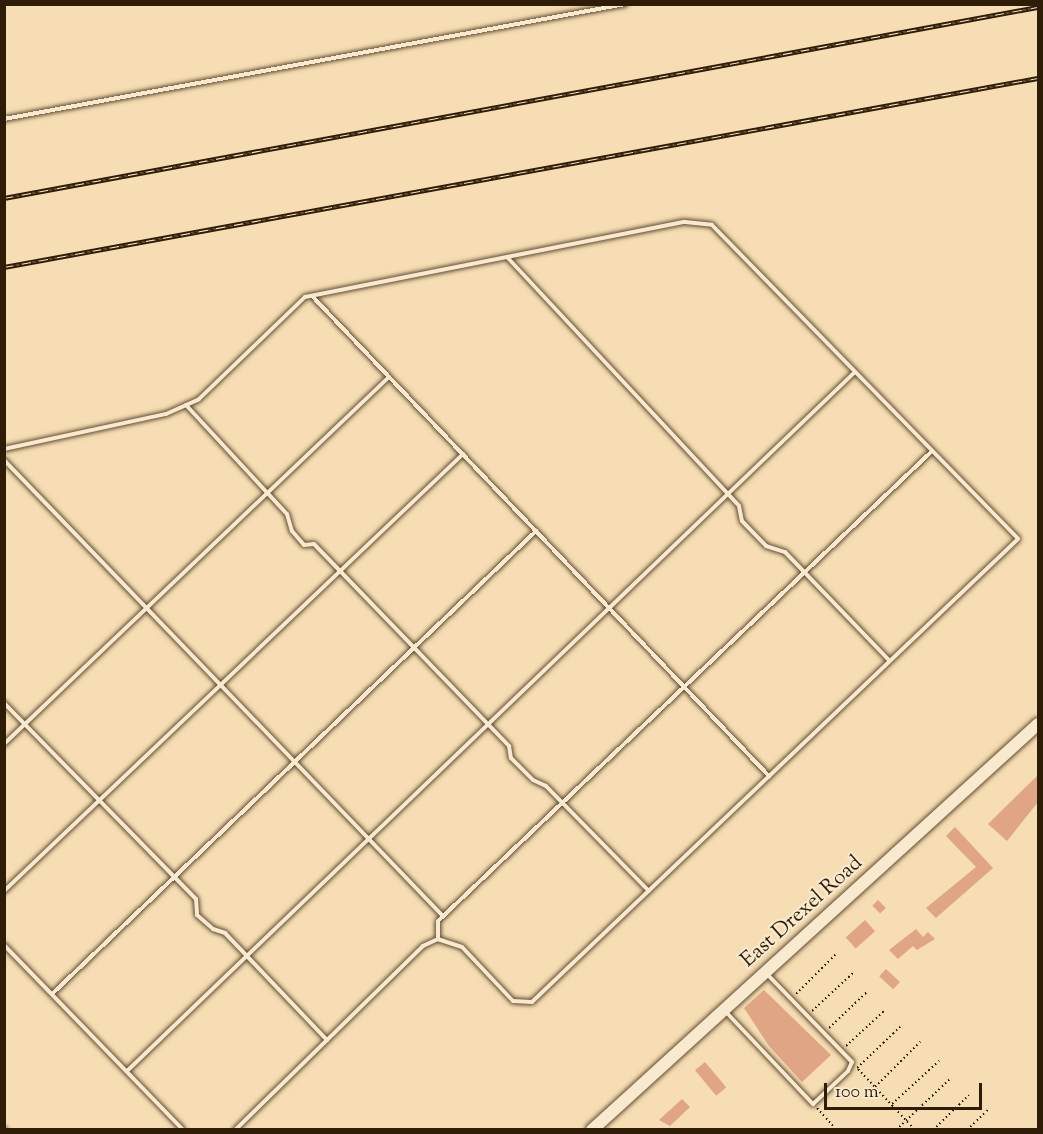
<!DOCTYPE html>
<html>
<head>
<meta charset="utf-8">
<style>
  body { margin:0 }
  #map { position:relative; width:1043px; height:1134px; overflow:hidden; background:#f6ddb3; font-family:"Sorts Mill Goudy",serif }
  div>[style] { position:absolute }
  .building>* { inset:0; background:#dfa585; transform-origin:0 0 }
  .path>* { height:2px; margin-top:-1px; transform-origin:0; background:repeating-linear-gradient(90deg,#2e1c06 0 1.5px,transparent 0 4.5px) }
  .roads { filter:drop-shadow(0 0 2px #604c31) drop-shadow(0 0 2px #604c31) }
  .lane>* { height:4px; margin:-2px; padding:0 2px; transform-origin:2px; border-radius:2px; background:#f9e9ce }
  .secondary>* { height:12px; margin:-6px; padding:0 6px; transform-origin:6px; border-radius:6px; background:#f9e9ce }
  .rail>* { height:5px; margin-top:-2.5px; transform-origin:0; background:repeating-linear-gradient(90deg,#f9e9ce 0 9px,#2e1c06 0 18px); box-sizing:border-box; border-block:2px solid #2e1c06 }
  span { translate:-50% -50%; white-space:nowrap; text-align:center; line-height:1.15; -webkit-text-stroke:4.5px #f9e9ce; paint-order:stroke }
  .street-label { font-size:21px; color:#2e1c06 }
  .frame { position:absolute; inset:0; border:6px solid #2e1c06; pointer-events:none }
  .scale { position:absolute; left:824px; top:1083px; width:158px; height:27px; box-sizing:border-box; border:3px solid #2e1c06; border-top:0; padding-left:8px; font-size:18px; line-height:21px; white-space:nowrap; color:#2e1c06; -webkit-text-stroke:4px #f9e9ce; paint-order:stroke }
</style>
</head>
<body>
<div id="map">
  <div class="building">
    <i style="clip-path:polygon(1038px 775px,1038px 802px,1007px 841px,988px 824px)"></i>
    <i style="clip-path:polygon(955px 827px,993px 868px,936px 918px,926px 908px,976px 867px,946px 836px)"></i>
    <i style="left:878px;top:900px;width:11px;height:8px;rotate:45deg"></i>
    <i style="left:865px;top:920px;width:15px;height:26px;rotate:48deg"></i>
    <i style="clip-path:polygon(916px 929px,923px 937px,928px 932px,935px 939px,917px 950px,913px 946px,898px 959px,889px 950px)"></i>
    <i style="left:886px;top:969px;width:19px;height:10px;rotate:43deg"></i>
    <i style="clip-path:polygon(764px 990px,831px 1055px,802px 1082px,769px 1046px,744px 1008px)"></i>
    <i style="left:705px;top:1062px;width:33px;height:13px;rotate:50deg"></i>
    <i style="clip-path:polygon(682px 1099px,690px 1107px,670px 1126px,659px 1120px)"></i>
  </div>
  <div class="path">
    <i style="left:796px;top:994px;width:58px;rotate:-45deg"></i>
    <i style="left:812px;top:1011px;width:57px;rotate:-42.9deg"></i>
    <i style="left:829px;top:1028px;width:54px;rotate:-43.5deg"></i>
    <i style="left:846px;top:1046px;width:52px;rotate:-42.6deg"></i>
    <i style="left:857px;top:1068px;width:61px;rotate:-43.7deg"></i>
    <i style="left:858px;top:1069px;width:83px;rotate:46.9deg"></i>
    <i style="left:875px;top:1087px;width:64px;rotate:-45deg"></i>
    <i style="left:892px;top:1104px;width:64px;rotate:-42.5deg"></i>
    <i style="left:817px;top:1108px;width:30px;rotate:48deg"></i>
    <i style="left:896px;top:1130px;width:76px;rotate:-43.4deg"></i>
    <i style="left:933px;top:1130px;width:50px;rotate:-44.2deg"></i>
    <i style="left:967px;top:1130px;width:29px;rotate:-44deg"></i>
    <i style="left:1001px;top:1130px;width:3px;rotate:-45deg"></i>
  </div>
  <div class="roads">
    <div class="lane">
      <i style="left:4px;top:119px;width:632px;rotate:-10.49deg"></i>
      <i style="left:507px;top:257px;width:340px;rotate:47deg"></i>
      <i style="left:739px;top:506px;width:15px;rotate:79deg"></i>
      <i style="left:742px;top:521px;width:35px;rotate:46deg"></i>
      <i style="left:766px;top:546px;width:20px;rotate:18deg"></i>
      <i style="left:785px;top:552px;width:151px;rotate:46.1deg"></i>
      <i style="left:312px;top:296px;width:663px;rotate:46.41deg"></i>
      <i style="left:186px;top:405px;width:149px;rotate:47.2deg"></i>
      <i style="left:287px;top:514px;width:18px;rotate:74deg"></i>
      <i style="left:292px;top:531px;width:18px;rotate:49deg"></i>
      <i style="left:304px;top:545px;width:10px;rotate:-6deg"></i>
      <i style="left:314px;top:544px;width:281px;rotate:46deg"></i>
      <i style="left:509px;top:746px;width:12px;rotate:81deg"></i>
      <i style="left:511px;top:758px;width:31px;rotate:45deg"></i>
      <i style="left:533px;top:780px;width:14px;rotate:25deg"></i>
      <i style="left:546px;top:786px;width:147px;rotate:45.6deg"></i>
      <i style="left:4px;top:449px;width:166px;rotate:-12.2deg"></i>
      <i style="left:166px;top:414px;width:36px;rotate:-24deg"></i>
      <i style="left:199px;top:399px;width:147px;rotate:-43.9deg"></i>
      <i style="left:305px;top:297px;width:387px;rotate:-11.2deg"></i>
      <i style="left:685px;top:222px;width:27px;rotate:6deg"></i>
      <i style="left:712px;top:225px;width:438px;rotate:45.7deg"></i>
      <i style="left:1018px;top:539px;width:671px;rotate:136.39deg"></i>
      <i style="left:532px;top:1002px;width:19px;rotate:-177deg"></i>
      <i style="left:513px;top:1001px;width:74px;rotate:-133.4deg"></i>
      <i style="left:462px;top:947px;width:25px;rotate:-162deg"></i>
      <i style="left:438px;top:939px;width:17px;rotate:155deg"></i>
      <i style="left:423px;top:946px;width:263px;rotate:135.6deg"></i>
      <i style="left:4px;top:460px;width:633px;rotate:46.09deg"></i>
      <i style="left:4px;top:703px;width:274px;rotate:45.6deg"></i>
      <i style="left:196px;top:899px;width:16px;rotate:86deg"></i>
      <i style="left:197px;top:915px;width:21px;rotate:41deg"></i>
      <i style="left:213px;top:929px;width:13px;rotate:18deg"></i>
      <i style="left:225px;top:933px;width:148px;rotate:46.4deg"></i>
      <i style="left:4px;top:744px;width:532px;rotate:-43.63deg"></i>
      <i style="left:4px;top:891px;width:634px;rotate:-43.59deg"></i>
      <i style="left:438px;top:939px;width:18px;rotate:-90deg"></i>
      <i style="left:438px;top:921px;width:682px;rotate:-43.57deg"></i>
      <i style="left:4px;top:945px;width:257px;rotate:45.9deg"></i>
      <i style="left:52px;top:994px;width:670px;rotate:-43.73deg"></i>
      <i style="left:726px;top:1012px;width:127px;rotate:46.6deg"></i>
      <i style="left:813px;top:1104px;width:48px;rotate:-43.3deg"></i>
      <i style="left:848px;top:1071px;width:10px;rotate:-66deg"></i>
      <i style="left:852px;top:1062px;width:124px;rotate:-134deg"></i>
      <i style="left:127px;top:1071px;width:1009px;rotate:-43.84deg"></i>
      <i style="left:4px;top:1129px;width:1px;rotate:45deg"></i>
    </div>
    <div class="secondary">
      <i style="left:592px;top:1130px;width:603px;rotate:-42.31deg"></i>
    </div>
  </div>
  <div class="rail">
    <i style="left:4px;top:198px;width:1051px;rotate:-10.47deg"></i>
    <i style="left:4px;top:267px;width:1051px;rotate:-10.36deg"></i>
  </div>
  <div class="street-label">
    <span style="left:802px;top:912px;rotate:-42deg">East Drexel Road</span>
  </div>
  <div class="frame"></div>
  <div class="scale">100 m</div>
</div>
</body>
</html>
